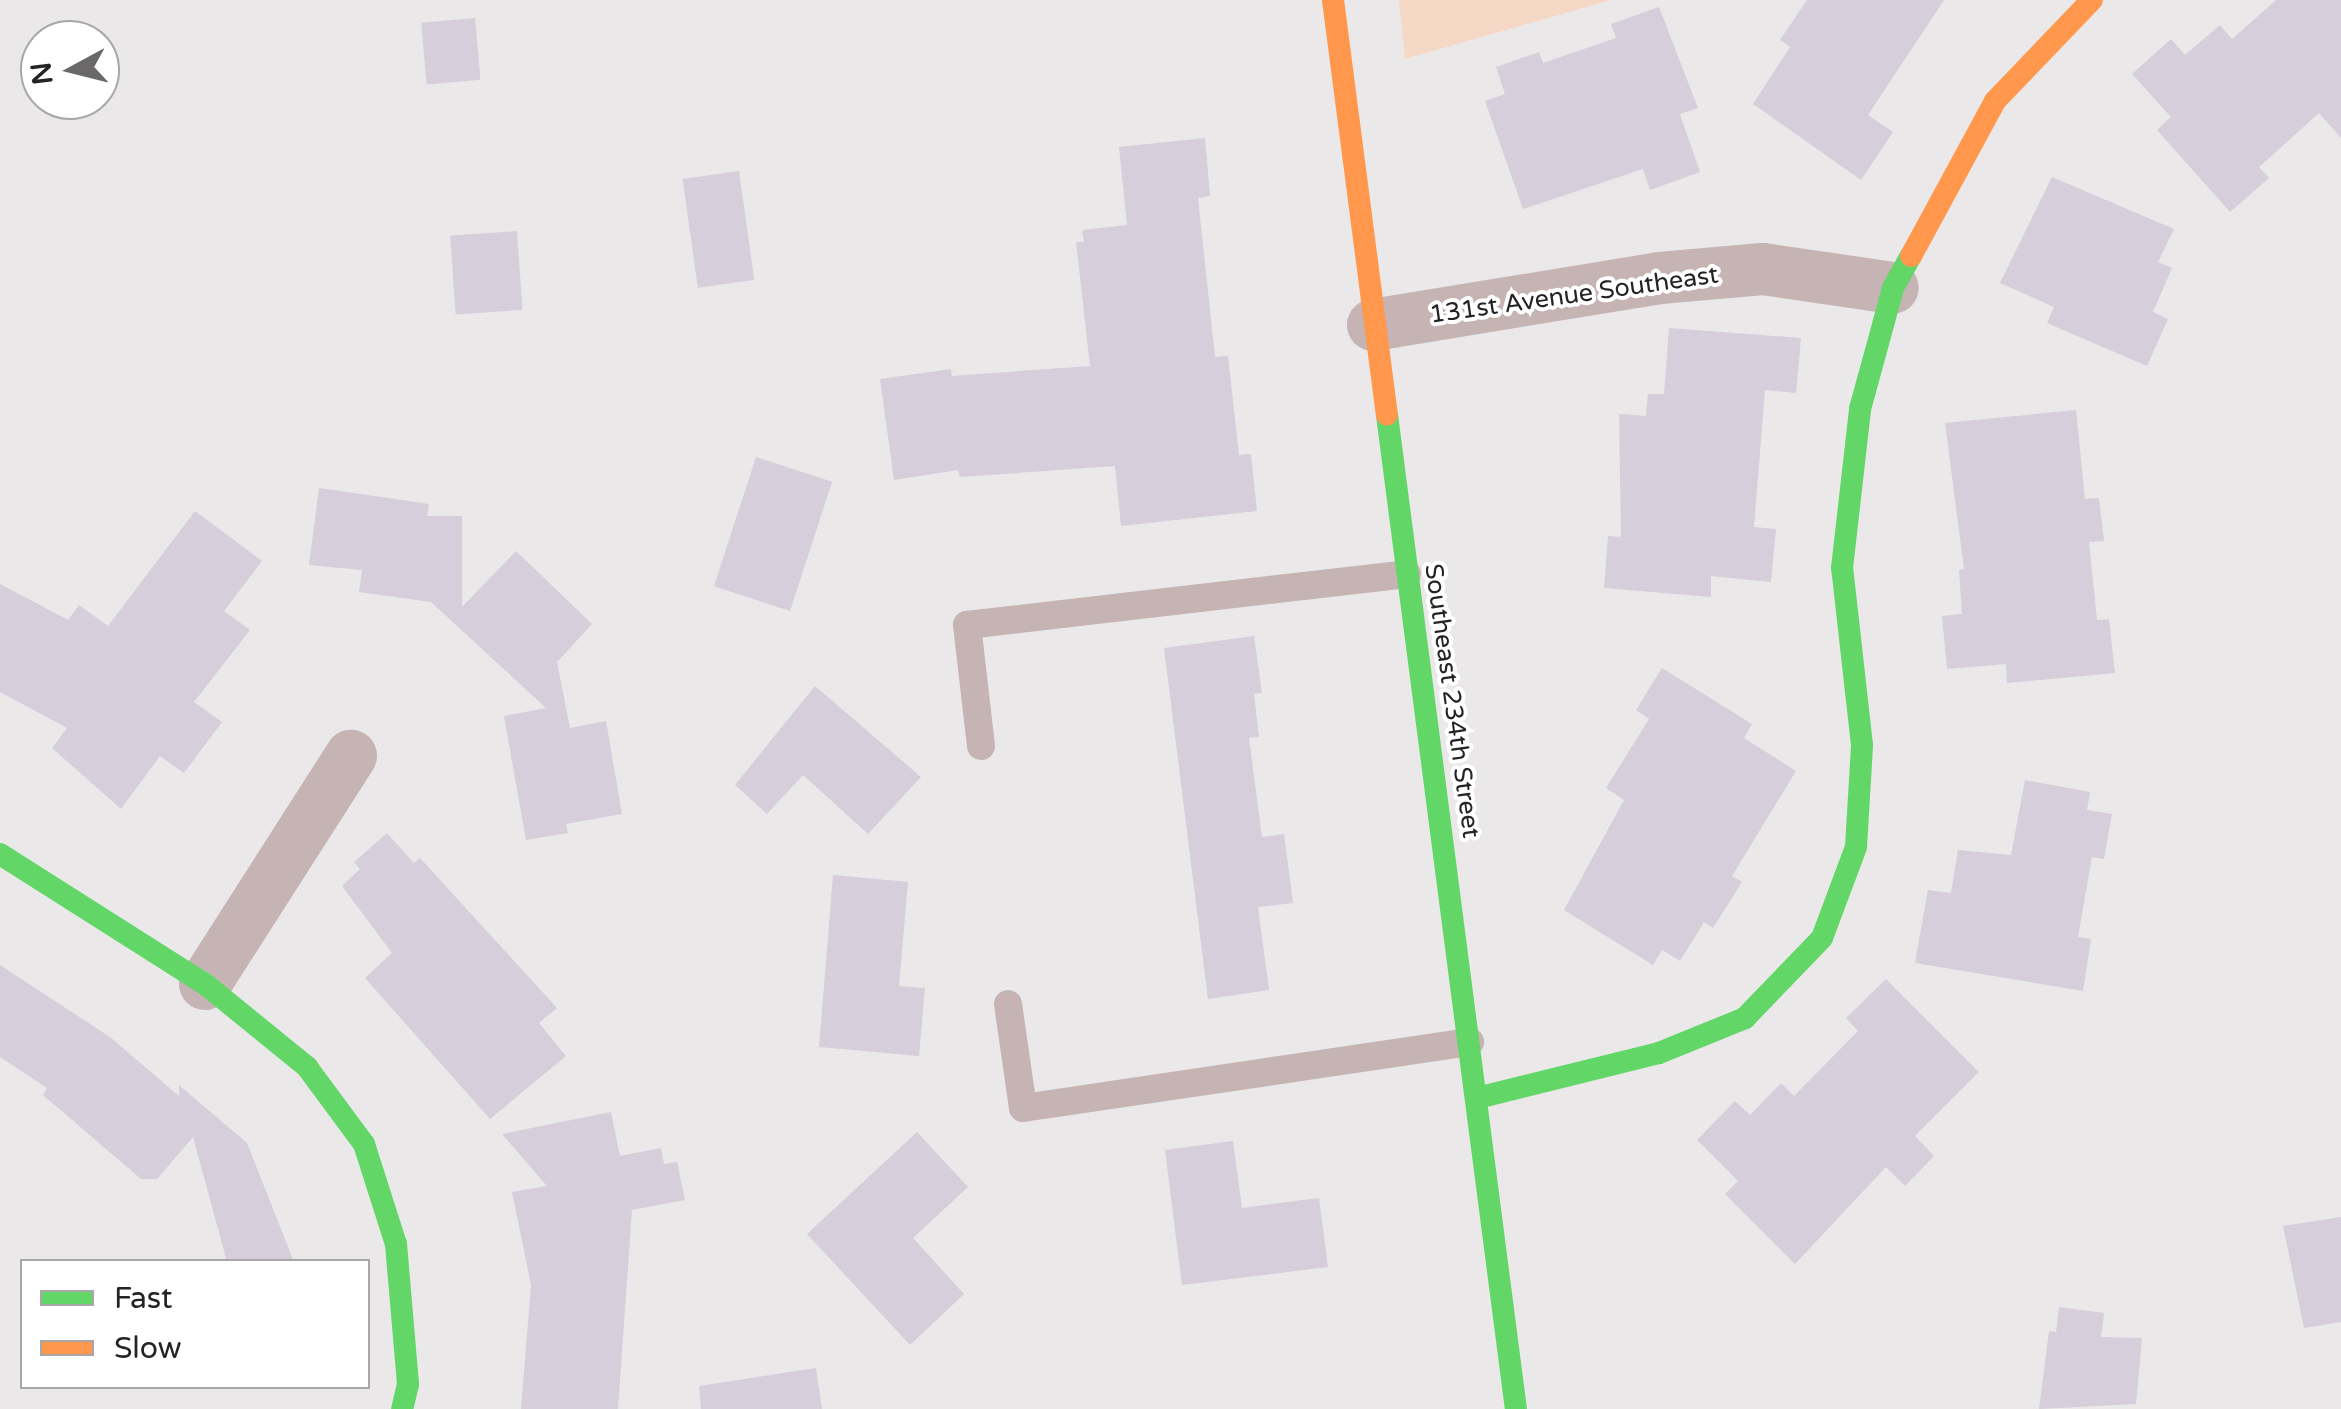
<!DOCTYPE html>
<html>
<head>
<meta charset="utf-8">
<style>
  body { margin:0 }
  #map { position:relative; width:2341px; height:1409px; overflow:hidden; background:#eae8e9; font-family:"Varela Round",sans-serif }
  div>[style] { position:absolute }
  .green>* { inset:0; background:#f5d9c6 }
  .building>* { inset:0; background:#d6ceda; transform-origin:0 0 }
  .lane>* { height:28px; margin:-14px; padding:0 14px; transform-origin:14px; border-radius:14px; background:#c5b4b3 }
  .street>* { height:52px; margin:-26px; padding:0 26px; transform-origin:26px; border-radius:26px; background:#c5b4b3 }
  .fast>* { height:22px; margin:-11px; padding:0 11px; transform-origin:11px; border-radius:11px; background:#63d668 }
  .slow>* { height:22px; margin:-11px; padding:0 11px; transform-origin:11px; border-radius:11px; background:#ff974d }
  span { translate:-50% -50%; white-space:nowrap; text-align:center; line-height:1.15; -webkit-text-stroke:8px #fff; paint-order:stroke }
  .street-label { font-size:25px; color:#252324 }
  .legend { position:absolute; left:20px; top:1259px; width:350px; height:130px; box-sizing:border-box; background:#fff; border:2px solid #a8a7a7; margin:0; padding:12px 18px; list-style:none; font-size:30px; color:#252324 }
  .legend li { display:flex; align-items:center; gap:20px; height:50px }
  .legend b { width:50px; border:2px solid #a8a7a7 }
  .north { position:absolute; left:20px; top:20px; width:100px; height:100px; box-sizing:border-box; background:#fff; border:2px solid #a8a7a7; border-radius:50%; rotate:263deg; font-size:28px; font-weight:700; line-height:40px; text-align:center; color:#252324 }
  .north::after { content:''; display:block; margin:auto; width:35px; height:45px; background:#6a6869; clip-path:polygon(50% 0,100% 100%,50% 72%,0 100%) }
</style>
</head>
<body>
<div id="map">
  <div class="green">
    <i style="clip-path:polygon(1399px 0,1611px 0,1405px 59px)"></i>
  </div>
  <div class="building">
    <i style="clip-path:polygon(1807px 0,1944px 0,1868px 115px,1893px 132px,1861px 180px,1753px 104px,1790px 47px,1780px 40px)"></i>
    <i style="clip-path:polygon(2276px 0,2341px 0,2341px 138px,2319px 113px,2259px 167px,2269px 178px,2230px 212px,2157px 130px,2171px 117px,2132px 74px,2171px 39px,2185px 55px,2220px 25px,2232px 39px)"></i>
    <i style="clip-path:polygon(1659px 7px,1698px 108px,1680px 114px,1700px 172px,1650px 190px,1643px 169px,1523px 209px,1485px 101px,1505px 94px,1496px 67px,1539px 52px,1543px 63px,1616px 38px,1611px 24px)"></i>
    <i style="left:475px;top:18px;width:62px;height:54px;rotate:85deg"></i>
    <i style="clip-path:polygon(1205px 138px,1210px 196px,1198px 198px,1215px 357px,1228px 356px,1239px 455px,1251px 454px,1257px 511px,1121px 526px,1115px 466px,960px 477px,958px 470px,894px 480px,880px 379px,951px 369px,952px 376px,1090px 366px,1076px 242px,1084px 242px,1082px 230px,1127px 225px,1119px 147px)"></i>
    <i style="left:739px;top:171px;width:110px;height:57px;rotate:82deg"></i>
    <i style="clip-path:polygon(2052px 177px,2174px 229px,2158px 262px,2172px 268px,2153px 312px,2168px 319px,2147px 366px,2047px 323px,2054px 307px,2000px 283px)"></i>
    <i style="left:517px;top:231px;width:79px;height:67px;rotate:86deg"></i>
    <i style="clip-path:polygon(1669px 328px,1801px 338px,1796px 393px,1765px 390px,1754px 527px,1776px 529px,1771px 582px,1711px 576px,1711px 597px,1604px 588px,1608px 536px,1621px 537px,1619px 414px,1646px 416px,1648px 394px,1664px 394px)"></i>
    <i style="clip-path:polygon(2076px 410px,2085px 499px,2099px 498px,2104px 541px,2089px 542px,2097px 620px,2109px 619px,2115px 673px,2007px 683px,2006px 664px,1947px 669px,1942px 616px,1962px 614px,1959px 570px,1964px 569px,1945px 423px)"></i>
    <i style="left:756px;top:457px;width:80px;height:136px;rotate:18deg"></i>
    <i style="clip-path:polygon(319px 488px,429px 504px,427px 516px,462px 516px,462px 607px,516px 551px,592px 624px,557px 662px,570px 728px,606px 721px,622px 814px,566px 824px,568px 833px,526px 840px,504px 716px,546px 708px,431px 602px,359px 592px,362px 570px,309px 565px)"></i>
    <i style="clip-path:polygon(195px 511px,262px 561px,224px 611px,250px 630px,194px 702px,222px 722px,184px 773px,160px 756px,121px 809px,52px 748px,67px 728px,0 692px,0 584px,68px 620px,79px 605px,108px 626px)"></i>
    <i style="clip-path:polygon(1254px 636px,1262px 693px,1254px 694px,1259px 737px,1249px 738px,1262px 837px,1284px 834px,1293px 903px,1258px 907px,1269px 990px,1208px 999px,1164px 648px)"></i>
    <i style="clip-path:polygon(1662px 668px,1752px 724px,1744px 738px,1796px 771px,1732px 876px,1742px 882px,1713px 928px,1704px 922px,1680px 961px,1662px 950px,1653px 965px,1564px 910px,1624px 800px,1606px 788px,1649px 719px,1636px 710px)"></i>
    <i style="clip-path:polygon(815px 686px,921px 777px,868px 834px,803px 775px,767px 814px,735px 785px)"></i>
    <i style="clip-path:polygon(2025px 780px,2090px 792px,2087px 810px,2112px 814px,2104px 859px,2092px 857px,2078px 937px,2091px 939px,2083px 991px,1915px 963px,1928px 890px,1951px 893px,1958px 850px,2011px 855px)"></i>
    <i style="clip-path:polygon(387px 833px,414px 863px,420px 858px,557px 1008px,539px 1023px,566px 1056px,490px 1119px,365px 978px,392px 953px,342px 886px,360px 869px,354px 862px)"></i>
    <i style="clip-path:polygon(833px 875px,908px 882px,899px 986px,925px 988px,919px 1056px,819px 1047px)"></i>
    <i style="clip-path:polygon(0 965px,110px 1037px,179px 1096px,179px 1085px,247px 1143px,294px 1262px,227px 1262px,193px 1137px,157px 1179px,141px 1179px,43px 1095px,47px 1088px,0 1057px)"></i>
    <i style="clip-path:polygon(1886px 979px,1979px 1072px,1915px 1136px,1934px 1156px,1905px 1186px,1886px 1167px,1795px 1264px,1725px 1194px,1738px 1181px,1697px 1140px,1735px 1101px,1750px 1115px,1781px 1083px,1794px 1096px,1858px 1031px,1846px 1018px)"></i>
    <i style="clip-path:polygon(611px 1112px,620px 1156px,661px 1148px,664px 1164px,677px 1162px,685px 1200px,632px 1210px,618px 1409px,521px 1409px,531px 1285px,512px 1192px,547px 1186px,502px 1134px)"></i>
    <i style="clip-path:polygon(917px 1132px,968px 1187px,913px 1238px,964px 1294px,910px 1345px,807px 1234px)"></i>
    <i style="clip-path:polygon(1233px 1141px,1242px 1208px,1319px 1198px,1328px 1267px,1182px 1285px,1165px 1150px)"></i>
    <i style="clip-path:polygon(2341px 1217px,2341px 1322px,2304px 1328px,2283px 1226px)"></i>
    <i style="clip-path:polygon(2059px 1307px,2104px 1313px,2101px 1337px,2142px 1338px,2136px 1404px,2039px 1409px,2049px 1331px,2056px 1332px)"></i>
    <i style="clip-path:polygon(816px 1368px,822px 1409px,701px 1409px,699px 1386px)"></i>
  </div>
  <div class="lane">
    <i style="left:981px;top:746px;width:122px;rotate:-96.6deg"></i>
    <i style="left:967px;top:625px;width:443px;rotate:-6.6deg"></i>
    <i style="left:1008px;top:1004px;width:105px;rotate:81.8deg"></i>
    <i style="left:1023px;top:1108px;width:452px;rotate:-8.4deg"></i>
  </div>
  <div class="street">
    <i style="left:1373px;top:325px;width:291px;rotate:-9.3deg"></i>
    <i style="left:1660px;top:278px;width:103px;rotate:-5deg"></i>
    <i style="left:1763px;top:269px;width:131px;rotate:8.3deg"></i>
    <i style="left:205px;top:984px;width:271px;rotate:-57.4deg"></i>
  </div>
  <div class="fast">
    <i style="left:1387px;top:415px;width:1002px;rotate:82.61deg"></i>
    <i style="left:0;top:854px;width:243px;rotate:32.4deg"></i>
    <i style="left:205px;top:984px;width:132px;rotate:39.1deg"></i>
    <i style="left:307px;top:1067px;width:96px;rotate:53.5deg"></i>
    <i style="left:364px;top:1144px;width:105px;rotate:72.3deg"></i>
    <i style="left:396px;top:1244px;width:141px;rotate:85.1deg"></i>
    <i style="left:408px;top:1384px;width:26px;rotate:103deg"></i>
    <i style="left:1477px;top:1098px;width:187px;rotate:-13.9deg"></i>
    <i style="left:1659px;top:1053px;width:93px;rotate:-22.1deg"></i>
    <i style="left:1745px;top:1018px;width:111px;rotate:-46.1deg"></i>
    <i style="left:1822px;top:938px;width:97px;rotate:-69.5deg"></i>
    <i style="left:1856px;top:847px;width:102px;rotate:-86.6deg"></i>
    <i style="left:1862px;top:745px;width:178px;rotate:-96.4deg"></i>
    <i style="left:1842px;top:568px;width:160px;rotate:-83.5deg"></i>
    <i style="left:1860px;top:409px;width:125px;rotate:-74.7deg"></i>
    <i style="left:1893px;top:288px;width:37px;rotate:-61deg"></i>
  </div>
  <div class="slow">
    <i style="left:1333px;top:0;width:418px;rotate:82.6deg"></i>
    <i style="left:1911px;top:256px;width:176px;rotate:-61.5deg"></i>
    <i style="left:1995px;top:101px;width:140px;rotate:-46.2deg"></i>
  </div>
  <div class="street-label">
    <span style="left:1574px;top:295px;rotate:-8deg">131st Avenue Southeast</span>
    <span style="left:1452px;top:701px;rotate:82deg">Southeast 234th Street</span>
  </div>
  <ul class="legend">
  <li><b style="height:12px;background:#63d668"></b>Fast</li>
  <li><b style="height:12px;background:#ff974d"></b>Slow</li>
  </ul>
  <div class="north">N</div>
</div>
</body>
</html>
